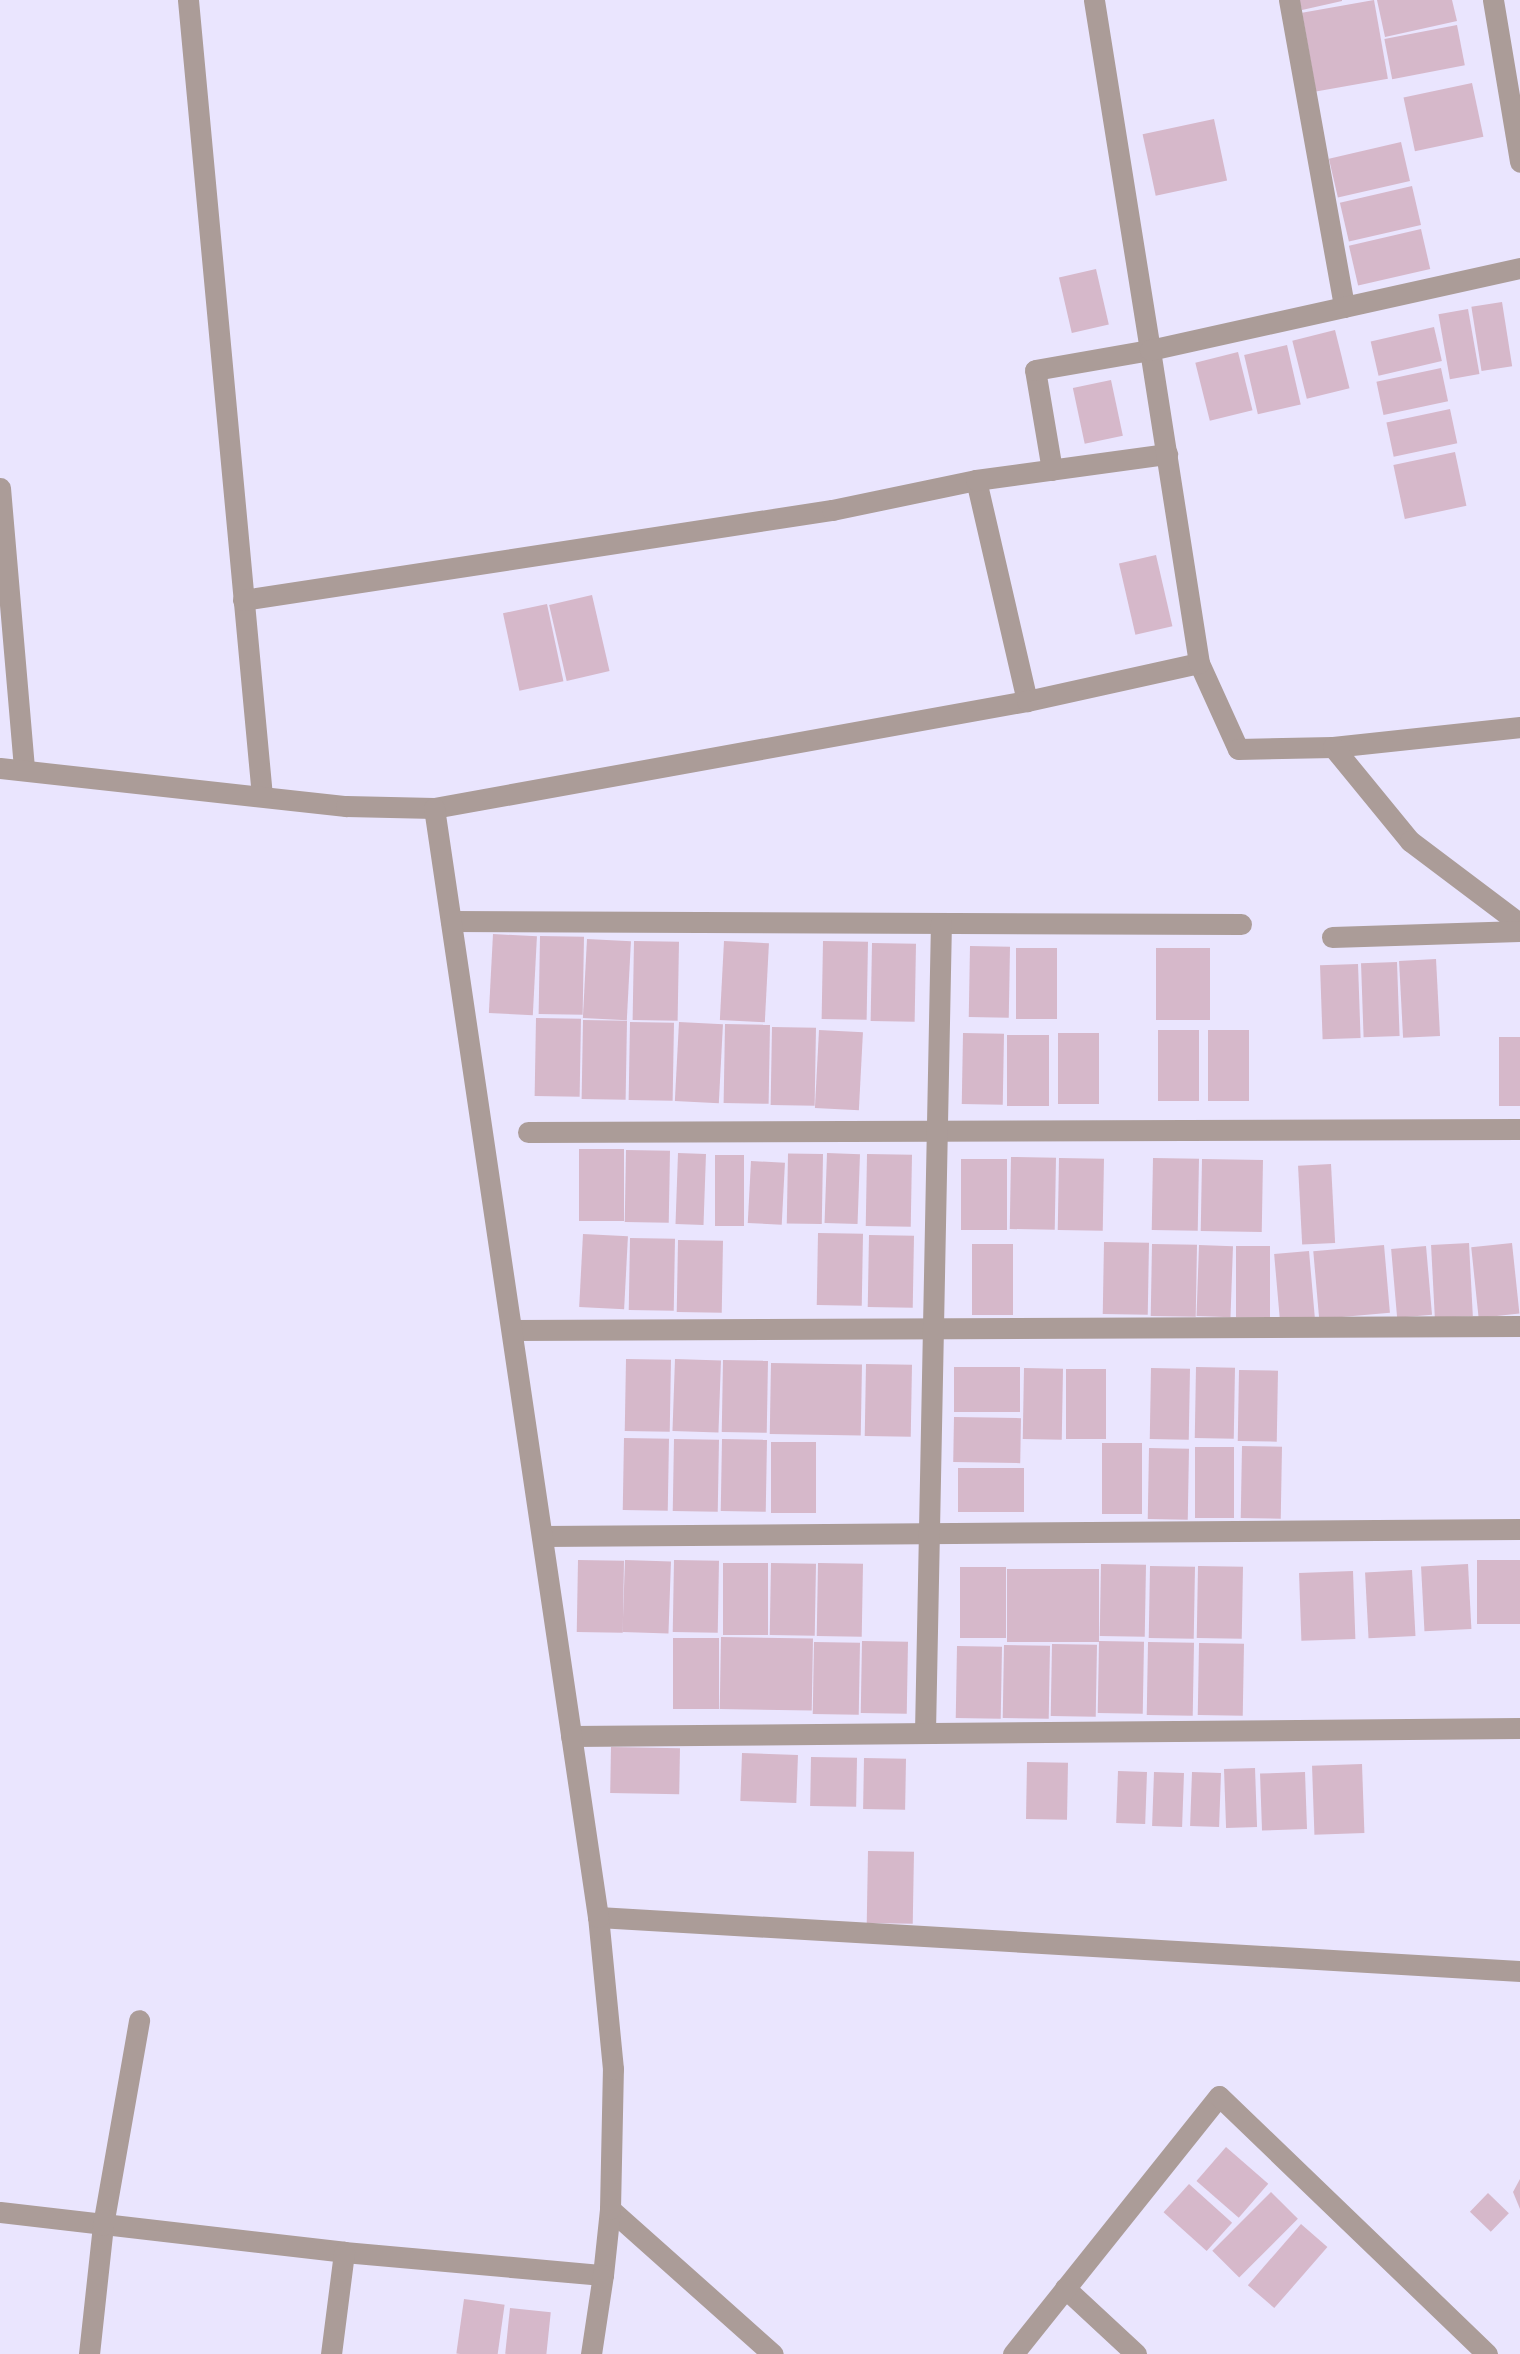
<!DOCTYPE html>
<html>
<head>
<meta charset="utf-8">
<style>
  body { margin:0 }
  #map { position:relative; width:1520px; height:2354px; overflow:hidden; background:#eae5fe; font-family:Quicksand,sans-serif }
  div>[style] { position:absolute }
  .building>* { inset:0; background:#d6b8ca; transform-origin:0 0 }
  .street>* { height:21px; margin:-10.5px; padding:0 10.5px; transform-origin:10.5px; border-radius:10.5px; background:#ab9c98 }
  span { translate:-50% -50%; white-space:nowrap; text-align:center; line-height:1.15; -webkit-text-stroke:5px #eae5fe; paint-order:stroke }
</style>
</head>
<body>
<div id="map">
  <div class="building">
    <i style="clip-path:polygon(1299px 0,1342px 0,1342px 1px,1302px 10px)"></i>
    <i style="left:1374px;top:0;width:80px;height:73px;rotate:80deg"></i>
    <i style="clip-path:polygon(1377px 0,1452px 0,1457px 21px,1385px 37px)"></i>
    <i style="left:1457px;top:25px;width:41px;height:74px;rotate:79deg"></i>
    <i style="left:1472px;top:83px;width:55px;height:70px;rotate:78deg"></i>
    <i style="left:1214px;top:119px;width:63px;height:73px;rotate:78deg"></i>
    <i style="left:1401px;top:142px;width:40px;height:74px;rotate:77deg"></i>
    <i style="left:1412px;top:186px;width:40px;height:74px;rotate:77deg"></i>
    <i style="left:1421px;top:229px;width:41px;height:74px;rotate:77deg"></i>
    <i style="left:1096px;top:269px;width:57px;height:38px;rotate:77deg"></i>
    <i style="left:1502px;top:302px;width:65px;height:31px;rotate:81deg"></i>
    <i style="left:1468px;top:309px;width:66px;height:30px;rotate:80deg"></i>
    <i style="left:1434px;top:327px;width:35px;height:65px;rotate:77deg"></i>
    <i style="left:1335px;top:330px;width:60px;height:44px;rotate:76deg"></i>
    <i style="left:1287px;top:345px;width:61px;height:44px;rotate:77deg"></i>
    <i style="left:1238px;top:352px;width:60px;height:44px;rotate:76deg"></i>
    <i style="left:1441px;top:368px;width:34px;height:66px;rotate:78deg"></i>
    <i style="left:1111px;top:380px;width:57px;height:39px;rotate:78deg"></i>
    <i style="left:1450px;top:409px;width:35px;height:65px;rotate:78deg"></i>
    <i style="left:1455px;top:452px;width:55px;height:63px;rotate:78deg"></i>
    <i style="left:1156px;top:555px;width:73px;height:38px;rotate:77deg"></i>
    <i style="left:592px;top:595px;width:78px;height:44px;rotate:77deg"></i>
    <i style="left:547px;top:604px;width:79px;height:45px;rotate:78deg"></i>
    <i style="left:493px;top:934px;width:44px;height:79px;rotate:3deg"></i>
    <i style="left:540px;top:936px;width:44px;height:78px;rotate:1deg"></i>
    <i style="left:587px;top:939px;width:44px;height:79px;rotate:3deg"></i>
    <i style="left:634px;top:941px;width:45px;height:79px;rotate:1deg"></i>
    <i style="left:724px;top:941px;width:45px;height:79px;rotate:3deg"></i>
    <i style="left:823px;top:941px;width:45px;height:78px;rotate:1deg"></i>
    <i style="left:872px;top:943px;width:44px;height:78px;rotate:1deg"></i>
    <i style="left:970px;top:946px;width:40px;height:71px;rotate:1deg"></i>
    <i style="left:1016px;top:948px;width:41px;height:71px"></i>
    <i style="left:1156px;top:948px;width:54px;height:72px"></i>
    <i style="left:1436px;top:959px;width:77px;height:37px;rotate:87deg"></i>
    <i style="left:1397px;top:962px;width:74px;height:36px;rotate:88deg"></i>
    <i style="left:1358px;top:964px;width:74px;height:38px;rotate:88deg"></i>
    <i style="left:536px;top:1018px;width:45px;height:78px;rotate:1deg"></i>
    <i style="left:583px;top:1020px;width:44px;height:79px;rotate:1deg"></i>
    <i style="left:630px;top:1022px;width:44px;height:78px;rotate:1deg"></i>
    <i style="left:679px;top:1022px;width:44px;height:79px;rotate:3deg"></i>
    <i style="left:725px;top:1024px;width:45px;height:79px;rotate:1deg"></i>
    <i style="left:772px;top:1027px;width:44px;height:78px;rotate:1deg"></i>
    <i style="left:819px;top:1030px;width:44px;height:78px;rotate:3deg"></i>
    <i style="left:1158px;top:1030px;width:41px;height:71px"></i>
    <i style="left:1208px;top:1030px;width:41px;height:71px"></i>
    <i style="left:963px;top:1033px;width:41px;height:71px;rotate:1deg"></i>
    <i style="left:1058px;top:1033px;width:41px;height:71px"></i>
    <i style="left:1007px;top:1035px;width:42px;height:71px"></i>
    <i style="left:1520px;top:1037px;width:69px;height:21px;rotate:90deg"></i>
    <i style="left:579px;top:1149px;width:45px;height:72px"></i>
    <i style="left:626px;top:1150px;width:44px;height:72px;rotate:1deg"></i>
    <i style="left:678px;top:1153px;width:28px;height:71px;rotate:2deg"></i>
    <i style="left:827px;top:1153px;width:33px;height:70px;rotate:2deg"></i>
    <i style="left:823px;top:1154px;width:70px;height:35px;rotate:91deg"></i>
    <i style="left:867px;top:1154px;width:45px;height:72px;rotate:1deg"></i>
    <i style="left:715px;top:1155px;width:29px;height:71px"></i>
    <i style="left:1011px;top:1157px;width:45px;height:72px;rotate:1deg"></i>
    <i style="left:1059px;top:1158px;width:45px;height:72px;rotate:1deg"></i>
    <i style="left:1153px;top:1158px;width:46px;height:72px;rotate:1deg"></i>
    <i style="left:961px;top:1159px;width:46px;height:71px"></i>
    <i style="left:1202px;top:1159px;width:61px;height:72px;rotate:1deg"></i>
    <i style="left:751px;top:1161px;width:34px;height:62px;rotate:3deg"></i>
    <i style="left:1331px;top:1164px;width:79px;height:33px;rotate:87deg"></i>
    <i style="left:818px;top:1233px;width:45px;height:72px;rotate:1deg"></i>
    <i style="left:583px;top:1234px;width:45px;height:73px;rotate:3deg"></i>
    <i style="left:869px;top:1235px;width:45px;height:72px;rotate:1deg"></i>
    <i style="left:630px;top:1238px;width:45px;height:72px;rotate:1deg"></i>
    <i style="left:678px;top:1240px;width:45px;height:72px;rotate:1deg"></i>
    <i style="left:1104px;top:1242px;width:45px;height:72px;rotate:1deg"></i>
    <i style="left:1469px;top:1243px;width:73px;height:38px;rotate:87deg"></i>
    <i style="left:1512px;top:1243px;width:71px;height:41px;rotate:84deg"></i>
    <i style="left:972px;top:1244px;width:41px;height:71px"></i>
    <i style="left:1152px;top:1244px;width:45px;height:72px;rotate:1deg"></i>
    <i style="left:1199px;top:1245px;width:34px;height:71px;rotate:2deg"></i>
    <i style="left:1384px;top:1245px;width:68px;height:71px;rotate:85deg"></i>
    <i style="left:1236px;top:1246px;width:34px;height:71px"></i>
    <i style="left:1426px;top:1246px;width:69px;height:35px;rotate:85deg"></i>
    <i style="left:1309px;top:1251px;width:68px;height:35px;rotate:85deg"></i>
    <i style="left:626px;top:1359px;width:45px;height:72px;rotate:1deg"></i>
    <i style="left:675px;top:1359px;width:46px;height:72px;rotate:2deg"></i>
    <i style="left:723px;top:1360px;width:45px;height:72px;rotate:1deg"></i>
    <i style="left:771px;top:1363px;width:91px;height:71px;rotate:1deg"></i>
    <i style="left:866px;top:1364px;width:46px;height:72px;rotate:1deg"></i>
    <i style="left:954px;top:1367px;width:66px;height:45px"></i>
    <i style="left:1196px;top:1367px;width:39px;height:71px;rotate:1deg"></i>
    <i style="left:1024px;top:1368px;width:39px;height:71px;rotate:1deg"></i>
    <i style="left:1151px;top:1368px;width:39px;height:71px;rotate:1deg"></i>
    <i style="left:1066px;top:1369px;width:40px;height:70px"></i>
    <i style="left:1239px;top:1370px;width:39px;height:71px;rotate:1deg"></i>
    <i style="left:954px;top:1417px;width:67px;height:45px;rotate:1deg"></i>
    <i style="left:624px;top:1438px;width:45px;height:72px;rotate:1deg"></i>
    <i style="left:674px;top:1439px;width:45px;height:72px;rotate:1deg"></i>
    <i style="left:722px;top:1439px;width:45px;height:72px;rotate:1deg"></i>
    <i style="left:771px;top:1442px;width:45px;height:71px"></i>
    <i style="left:1102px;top:1443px;width:40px;height:71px"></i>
    <i style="left:1242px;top:1446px;width:40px;height:72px;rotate:1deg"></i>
    <i style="left:1195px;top:1447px;width:39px;height:71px"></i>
    <i style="left:1149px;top:1448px;width:40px;height:71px;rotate:1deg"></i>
    <i style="left:958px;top:1468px;width:66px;height:44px"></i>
    <i style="left:578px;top:1560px;width:46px;height:72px;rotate:1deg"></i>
    <i style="left:625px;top:1560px;width:46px;height:72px;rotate:2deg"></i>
    <i style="left:674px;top:1560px;width:45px;height:72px;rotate:1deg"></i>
    <i style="left:1520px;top:1560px;width:64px;height:43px;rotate:90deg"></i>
    <i style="left:723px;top:1563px;width:45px;height:72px"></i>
    <i style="left:771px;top:1563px;width:45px;height:72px;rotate:1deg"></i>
    <i style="left:818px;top:1563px;width:45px;height:73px;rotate:1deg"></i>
    <i style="left:1101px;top:1564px;width:45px;height:72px;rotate:1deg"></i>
    <i style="left:1468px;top:1564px;width:65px;height:47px;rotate:87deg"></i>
    <i style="left:1150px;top:1566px;width:45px;height:72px;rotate:1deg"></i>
    <i style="left:1198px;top:1566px;width:45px;height:72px;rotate:1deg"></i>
    <i style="left:960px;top:1567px;width:46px;height:71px"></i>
    <i style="left:1007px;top:1569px;width:92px;height:73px"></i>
    <i style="left:1412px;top:1570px;width:66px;height:47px;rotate:87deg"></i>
    <i style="left:1353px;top:1571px;width:68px;height:54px;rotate:88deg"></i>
    <i style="left:721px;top:1637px;width:92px;height:72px;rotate:1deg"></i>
    <i style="left:673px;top:1638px;width:46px;height:71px"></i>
    <i style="left:862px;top:1641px;width:46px;height:72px;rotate:1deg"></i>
    <i style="left:1099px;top:1641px;width:45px;height:72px;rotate:1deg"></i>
    <i style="left:814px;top:1642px;width:46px;height:72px;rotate:1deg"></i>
    <i style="left:1148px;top:1642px;width:46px;height:73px;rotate:1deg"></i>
    <i style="left:1199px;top:1643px;width:45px;height:72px;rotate:1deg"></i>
    <i style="left:1052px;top:1644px;width:45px;height:72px;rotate:1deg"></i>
    <i style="left:1004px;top:1645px;width:46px;height:73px;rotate:1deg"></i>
    <i style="left:957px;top:1646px;width:45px;height:72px;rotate:1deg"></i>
    <i style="left:611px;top:1747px;width:69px;height:46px;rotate:1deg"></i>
    <i style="left:742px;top:1753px;width:56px;height:48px;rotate:2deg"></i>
    <i style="left:811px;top:1757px;width:46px;height:49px;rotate:1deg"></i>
    <i style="left:864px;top:1758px;width:42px;height:51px;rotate:1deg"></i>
    <i style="left:1027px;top:1762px;width:41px;height:57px;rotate:1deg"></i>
    <i style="left:1362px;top:1764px;width:69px;height:50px;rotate:88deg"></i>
    <i style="left:1255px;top:1768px;width:59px;height:31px;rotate:88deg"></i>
    <i style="left:1118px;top:1771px;width:29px;height:52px;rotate:2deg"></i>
    <i style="left:1154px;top:1772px;width:30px;height:54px;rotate:2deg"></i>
    <i style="left:1192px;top:1772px;width:29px;height:54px;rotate:2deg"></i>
    <i style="left:1305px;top:1772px;width:57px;height:45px;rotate:88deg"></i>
    <i style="left:868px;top:1851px;width:46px;height:72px;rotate:1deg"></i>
    <i style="left:1226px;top:2147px;width:56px;height:45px;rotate:41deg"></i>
    <i style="clip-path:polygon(1520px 2179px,1520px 2209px,1513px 2192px)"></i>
    <i style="left:1189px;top:2184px;width:58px;height:38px;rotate:42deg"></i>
    <i style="left:1271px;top:2192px;width:38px;height:83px;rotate:45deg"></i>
    <i style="left:1488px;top:2193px;width:29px;height:26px;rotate:44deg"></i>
    <i style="left:1301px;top:2224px;width:35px;height:81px;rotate:41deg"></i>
    <i style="left:464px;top:2299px;width:41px;height:55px;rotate:8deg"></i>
    <i style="left:510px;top:2308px;width:41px;height:46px;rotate:6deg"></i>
  </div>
  <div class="street">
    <i style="left:188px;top:0;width:799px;rotate:84.69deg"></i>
    <i style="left:1289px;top:0;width:312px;rotate:79.8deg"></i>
    <i style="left:1493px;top:0;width:164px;rotate:80.5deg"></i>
    <i style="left:1052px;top:470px;width:101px;rotate:-99.6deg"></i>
    <i style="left:1035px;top:370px;width:117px;rotate:-9.9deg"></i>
    <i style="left:1150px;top:350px;width:354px;rotate:-99.1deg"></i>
    <i style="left:976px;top:480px;width:227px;rotate:77deg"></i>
    <i style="left:0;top:488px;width:283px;rotate:85.1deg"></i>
    <i style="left:243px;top:600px;width:596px;rotate:-8.69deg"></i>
    <i style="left:832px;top:510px;width:147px;rotate:-11.8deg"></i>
    <i style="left:976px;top:480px;width:193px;rotate:-7.8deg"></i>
    <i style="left:1199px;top:663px;width:94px;rotate:65.6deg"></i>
    <i style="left:1238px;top:749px;width:95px;rotate:-1.2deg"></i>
    <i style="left:1333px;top:747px;width:188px;rotate:-6.1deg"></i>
    <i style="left:1333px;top:747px;width:122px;rotate:50.7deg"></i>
    <i style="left:1410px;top:841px;width:138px;rotate:37deg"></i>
    <i style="left:0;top:768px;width:348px;rotate:6.3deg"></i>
    <i style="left:346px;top:806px;width:88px;rotate:1.3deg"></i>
    <i style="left:434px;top:808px;width:603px;rotate:-10.23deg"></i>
    <i style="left:1027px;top:701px;width:176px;rotate:-12.5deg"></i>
    <i style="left:1199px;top:663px;width:317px;rotate:-98.9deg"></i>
    <i style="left:1150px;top:350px;width:379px;rotate:-12.5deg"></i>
    <i style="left:451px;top:921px;width:790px;rotate:0.22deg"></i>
    <i style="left:1332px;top:937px;width:188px;rotate:-1.8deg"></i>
    <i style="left:528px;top:1132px;width:992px;rotate:-0.17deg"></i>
    <i style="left:512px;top:1330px;width:1008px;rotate:-0.23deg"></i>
    <i style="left:542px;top:1536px;width:978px;rotate:-0.41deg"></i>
    <i style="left:925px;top:1732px;width:809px;rotate:-88.87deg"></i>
    <i style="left:571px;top:1736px;width:949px;rotate:-0.48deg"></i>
    <i style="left:598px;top:1917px;width:924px;rotate:3.35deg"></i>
    <i style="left:610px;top:2209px;width:218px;rotate:41.7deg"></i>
    <i style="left:0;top:2212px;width:346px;rotate:6.6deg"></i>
    <i style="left:344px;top:2252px;width:260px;rotate:5.1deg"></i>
    <i style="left:603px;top:2275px;width:66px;rotate:-83.9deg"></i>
    <i style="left:610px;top:2209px;width:140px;rotate:-88.8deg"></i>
    <i style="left:613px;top:2069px;width:153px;rotate:-95.6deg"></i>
    <i style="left:598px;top:1917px;width:1121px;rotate:-98.41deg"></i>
    <i style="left:1065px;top:2288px;width:97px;rotate:42.9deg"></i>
    <i style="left:89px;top:2354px;width:130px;rotate:-83.8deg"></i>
    <i style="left:103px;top:2225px;width:208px;rotate:-80deg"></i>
    <i style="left:331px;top:2354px;width:103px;rotate:-82.7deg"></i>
    <i style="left:591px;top:2354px;width:80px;rotate:-81.4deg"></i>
    <i style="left:1013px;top:2354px;width:330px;rotate:-51.4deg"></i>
    <i style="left:1219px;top:2096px;width:372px;rotate:43.9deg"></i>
  </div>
</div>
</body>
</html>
